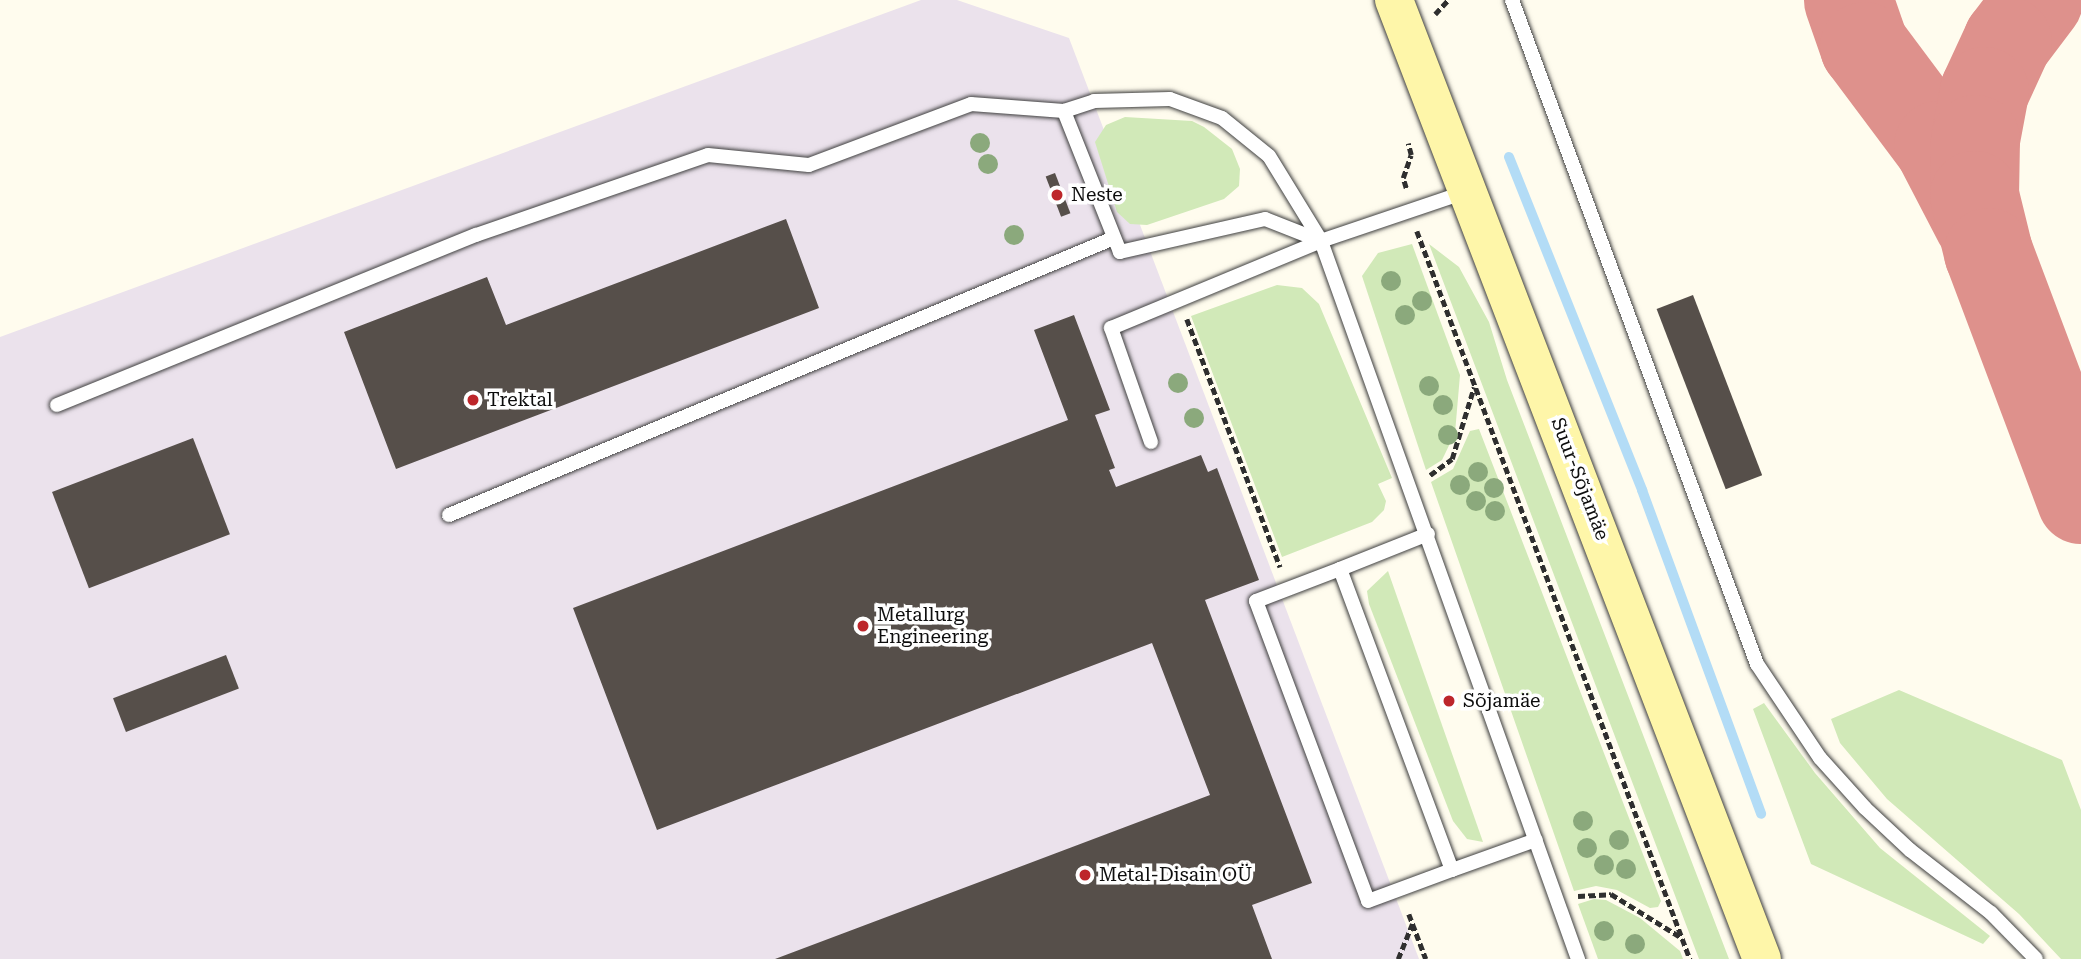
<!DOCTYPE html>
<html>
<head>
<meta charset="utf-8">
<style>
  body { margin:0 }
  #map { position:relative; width:2081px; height:959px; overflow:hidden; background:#fffcee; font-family:"Roboto Serif",serif }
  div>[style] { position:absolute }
  .industrial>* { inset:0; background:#ebe2ec }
  .green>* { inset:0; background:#d1e9b8 }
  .stream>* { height:10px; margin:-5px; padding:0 5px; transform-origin:5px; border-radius:5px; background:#b3dcf6 }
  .taxiway>* { height:89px; margin:-44.5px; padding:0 44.5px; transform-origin:44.5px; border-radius:44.5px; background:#de918c }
  .building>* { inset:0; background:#564f4a; transform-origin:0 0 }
  .path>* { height:4.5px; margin-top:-2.25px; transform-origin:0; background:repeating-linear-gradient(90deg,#2f2f2f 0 7px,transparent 0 10.5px) }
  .roads { filter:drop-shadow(0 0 2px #404040) drop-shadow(0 0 2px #404040) }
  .service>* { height:14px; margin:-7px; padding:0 7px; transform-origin:7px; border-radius:7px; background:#fff }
  .secondary>* { height:38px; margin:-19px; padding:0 19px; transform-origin:19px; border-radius:19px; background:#fef6a9 }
  .trees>* { width:20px; height:20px; margin:-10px; border-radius:50%; background:#8ba97c }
  .dots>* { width:19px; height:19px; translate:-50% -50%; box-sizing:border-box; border:4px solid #fff; border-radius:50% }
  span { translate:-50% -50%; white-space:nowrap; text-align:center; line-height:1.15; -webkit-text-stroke:7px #fff; paint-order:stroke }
  .poi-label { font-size:19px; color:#0d0d0d }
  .left { translate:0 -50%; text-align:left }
  .street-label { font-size:19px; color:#0d0d0d }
</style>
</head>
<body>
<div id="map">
  <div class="industrial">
    <i style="clip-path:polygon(921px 0,957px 0,1069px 38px,1419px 959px,0 959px,0 337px)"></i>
  </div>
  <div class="green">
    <i style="clip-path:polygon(1125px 117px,1192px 121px,1204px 127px,1232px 149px,1240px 169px,1239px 186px,1224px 199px,1147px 225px,1130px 224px,1117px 212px,1095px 142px,1106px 125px)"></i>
    <i style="clip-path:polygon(1412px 244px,1460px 375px,1455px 433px,1442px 460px,1426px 470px,1362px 276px,1378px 253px)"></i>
    <i style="clip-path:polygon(1429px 244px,1459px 267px,1489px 322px,1507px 380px,1729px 959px,1699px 959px)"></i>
    <i style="clip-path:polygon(1277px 285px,1302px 288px,1319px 304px,1392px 478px,1378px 484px,1386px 501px,1384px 510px,1372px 522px,1282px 557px,1191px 316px)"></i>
    <i style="clip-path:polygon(1479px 429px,1661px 901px,1658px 907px,1650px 908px,1617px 890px,1596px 886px,1574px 891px,1431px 482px,1453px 469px,1470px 431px)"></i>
    <i style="clip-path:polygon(1388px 571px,1483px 842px,1467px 839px,1453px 821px,1369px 604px,1367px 591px)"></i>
    <i style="clip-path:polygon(1899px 690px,2062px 760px,2081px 810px,2081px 959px,2061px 959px,2019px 914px,1887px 799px,1840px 743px,1831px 719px)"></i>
    <i style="clip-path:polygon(1764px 703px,1815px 773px,1880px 848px,1990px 936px,1983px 944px,1811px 864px,1753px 709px)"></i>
    <i style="clip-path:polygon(1594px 899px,1606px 900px,1640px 918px,1680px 951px,1683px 959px,1598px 959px,1578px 904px)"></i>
  </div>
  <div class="stream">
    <i style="left:1509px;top:157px;width:359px;rotate:68.2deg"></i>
    <i style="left:1642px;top:490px;width:345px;rotate:69.8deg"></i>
  </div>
  <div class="taxiway">
    <i style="left:1848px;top:0;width:49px;rotate:70.8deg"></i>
    <i style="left:1864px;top:46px;width:124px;rotate:53.2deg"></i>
    <i style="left:1938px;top:145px;width:87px;rotate:62.5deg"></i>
    <i style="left:2038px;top:0;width:51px;rotate:127.1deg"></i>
    <i style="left:2007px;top:41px;width:55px;rotate:114.7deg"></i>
    <i style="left:1984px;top:91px;width:49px;rotate:100.6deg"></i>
    <i style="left:1975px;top:139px;width:56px;rotate:91deg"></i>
    <i style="left:1974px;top:195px;width:59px;rotate:76.2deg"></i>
    <i style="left:1988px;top:252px;width:264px;rotate:69.4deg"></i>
  </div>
  <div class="building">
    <i style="left:1055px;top:173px;width:43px;height:10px;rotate:69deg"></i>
    <i style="clip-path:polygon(786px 219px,819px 308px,396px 469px,344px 332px,487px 277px,506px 325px)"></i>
    <i style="left:1693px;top:295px;width:193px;height:39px;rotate:69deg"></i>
    <i style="clip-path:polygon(1074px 315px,1110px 410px,1095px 415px,1115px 468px,1109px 470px,1116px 487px,1201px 455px,1208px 472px,1217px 468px,1259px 580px,1205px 600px,1312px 883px,1252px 905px,1272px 959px,775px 959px,1210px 795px,1152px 643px,657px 830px,573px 608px,1068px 420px,1034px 330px)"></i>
    <i style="left:193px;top:438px;width:103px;height:151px;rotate:69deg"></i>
    <i style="left:226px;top:655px;width:36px;height:121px;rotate:69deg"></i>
  </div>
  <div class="path">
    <i style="left:1435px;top:14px;width:19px;rotate:-47deg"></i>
    <i style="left:1406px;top:188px;width:10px;rotate:-107deg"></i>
    <i style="left:1403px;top:178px;width:24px;rotate:-71deg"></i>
    <i style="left:1411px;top:155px;width:12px;rotate:-104deg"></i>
    <i style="left:1417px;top:231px;width:778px;rotate:69.44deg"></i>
    <i style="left:1187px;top:319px;width:265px;rotate:69.4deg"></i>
    <i style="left:1430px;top:475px;width:27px;rotate:-36deg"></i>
    <i style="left:1452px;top:459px;width:75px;rotate:-73deg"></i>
    <i style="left:1578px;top:896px;width:33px;rotate:-3deg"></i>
    <i style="left:1611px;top:894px;width:84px;rotate:31.8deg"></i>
    <i style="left:1409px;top:914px;width:48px;rotate:69.3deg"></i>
    <i style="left:1398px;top:959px;width:38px;rotate:-68deg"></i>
  </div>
  <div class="roads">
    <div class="service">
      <i style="left:1512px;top:0;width:708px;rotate:69.75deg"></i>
      <i style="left:1757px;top:664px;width:113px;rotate:56.2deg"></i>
      <i style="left:1820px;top:758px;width:67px;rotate:48deg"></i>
      <i style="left:1865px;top:808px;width:62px;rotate:43deg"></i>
      <i style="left:1910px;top:850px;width:103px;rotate:37.9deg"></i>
      <i style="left:1991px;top:913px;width:64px;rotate:45.6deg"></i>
      <i style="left:1321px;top:241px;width:60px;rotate:-158.6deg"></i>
      <i style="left:1265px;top:219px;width:149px;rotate:167.2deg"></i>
      <i style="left:1120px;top:252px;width:152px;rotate:-111.7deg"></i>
      <i style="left:1064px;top:111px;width:32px;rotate:-18deg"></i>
      <i style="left:1094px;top:101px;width:76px;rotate:-1.5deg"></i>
      <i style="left:1170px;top:99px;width:55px;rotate:20.1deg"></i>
      <i style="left:1222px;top:118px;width:60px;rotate:39deg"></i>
      <i style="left:1269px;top:156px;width:100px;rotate:58.5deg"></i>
      <i style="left:1321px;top:241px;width:763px;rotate:70.31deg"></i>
      <i style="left:57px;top:405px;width:452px;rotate:-22.1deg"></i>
      <i style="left:476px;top:235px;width:245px;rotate:-19deg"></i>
      <i style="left:708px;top:155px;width:101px;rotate:5.7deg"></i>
      <i style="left:809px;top:165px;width:173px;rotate:-20.6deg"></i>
      <i style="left:971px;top:104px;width:93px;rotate:4.3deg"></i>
      <i style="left:1151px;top:442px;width:121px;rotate:-109.3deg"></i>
      <i style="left:1111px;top:328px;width:227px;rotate:-22.5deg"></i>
      <i style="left:1321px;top:241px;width:153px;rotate:-18.7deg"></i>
      <i style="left:449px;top:515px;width:720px;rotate:-22.61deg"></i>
      <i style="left:1428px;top:534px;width:95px;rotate:158.3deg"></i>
      <i style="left:1340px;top:569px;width:321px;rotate:69.6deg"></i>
      <i style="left:1452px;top:870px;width:89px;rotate:-19.7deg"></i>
      <i style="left:1340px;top:569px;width:90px;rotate:159.1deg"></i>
      <i style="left:1256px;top:601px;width:320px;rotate:69.5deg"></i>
      <i style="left:1368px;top:901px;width:90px;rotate:-20.3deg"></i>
    </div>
    <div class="secondary">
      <i style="left:1394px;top:0;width:1027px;rotate:69.01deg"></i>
    </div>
  </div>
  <div class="trees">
    <i style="left:980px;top:143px"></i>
    <i style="left:988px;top:164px"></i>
    <i style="left:1014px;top:235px"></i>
    <i style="left:1391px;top:281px"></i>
    <i style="left:1422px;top:301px"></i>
    <i style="left:1405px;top:315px"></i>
    <i style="left:1178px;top:383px"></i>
    <i style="left:1429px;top:386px"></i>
    <i style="left:1443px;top:405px"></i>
    <i style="left:1194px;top:418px"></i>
    <i style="left:1448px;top:435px"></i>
    <i style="left:1478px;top:472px"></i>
    <i style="left:1460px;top:485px"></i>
    <i style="left:1494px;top:488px"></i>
    <i style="left:1476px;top:501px"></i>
    <i style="left:1495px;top:511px"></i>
    <i style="left:1583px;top:821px"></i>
    <i style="left:1619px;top:840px"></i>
    <i style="left:1587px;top:848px"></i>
    <i style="left:1604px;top:865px"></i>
    <i style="left:1626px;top:869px"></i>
    <i style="left:1604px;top:931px"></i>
    <i style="left:1635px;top:944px"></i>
  </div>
  <div class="dots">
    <i style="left:1057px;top:195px;background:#bd262b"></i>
    <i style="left:473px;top:400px;background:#bd262b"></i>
    <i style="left:863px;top:626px;background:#bd262b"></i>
    <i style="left:1449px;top:701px;background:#bd262b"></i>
    <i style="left:1085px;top:875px;background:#bd262b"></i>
  </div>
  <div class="poi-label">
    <span class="left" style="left:1071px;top:195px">Neste</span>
    <span class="left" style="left:487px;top:400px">Trektal</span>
    <span class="left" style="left:877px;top:626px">Metallurg<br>Engineering</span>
    <span class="left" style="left:1463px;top:701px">Sõjamäe</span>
    <span class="left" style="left:1099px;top:875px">Metal-Disain OÜ</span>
  </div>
  <div class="street-label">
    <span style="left:1580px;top:479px;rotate:69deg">Suur-Sõjamäe</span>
  </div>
</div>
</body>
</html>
